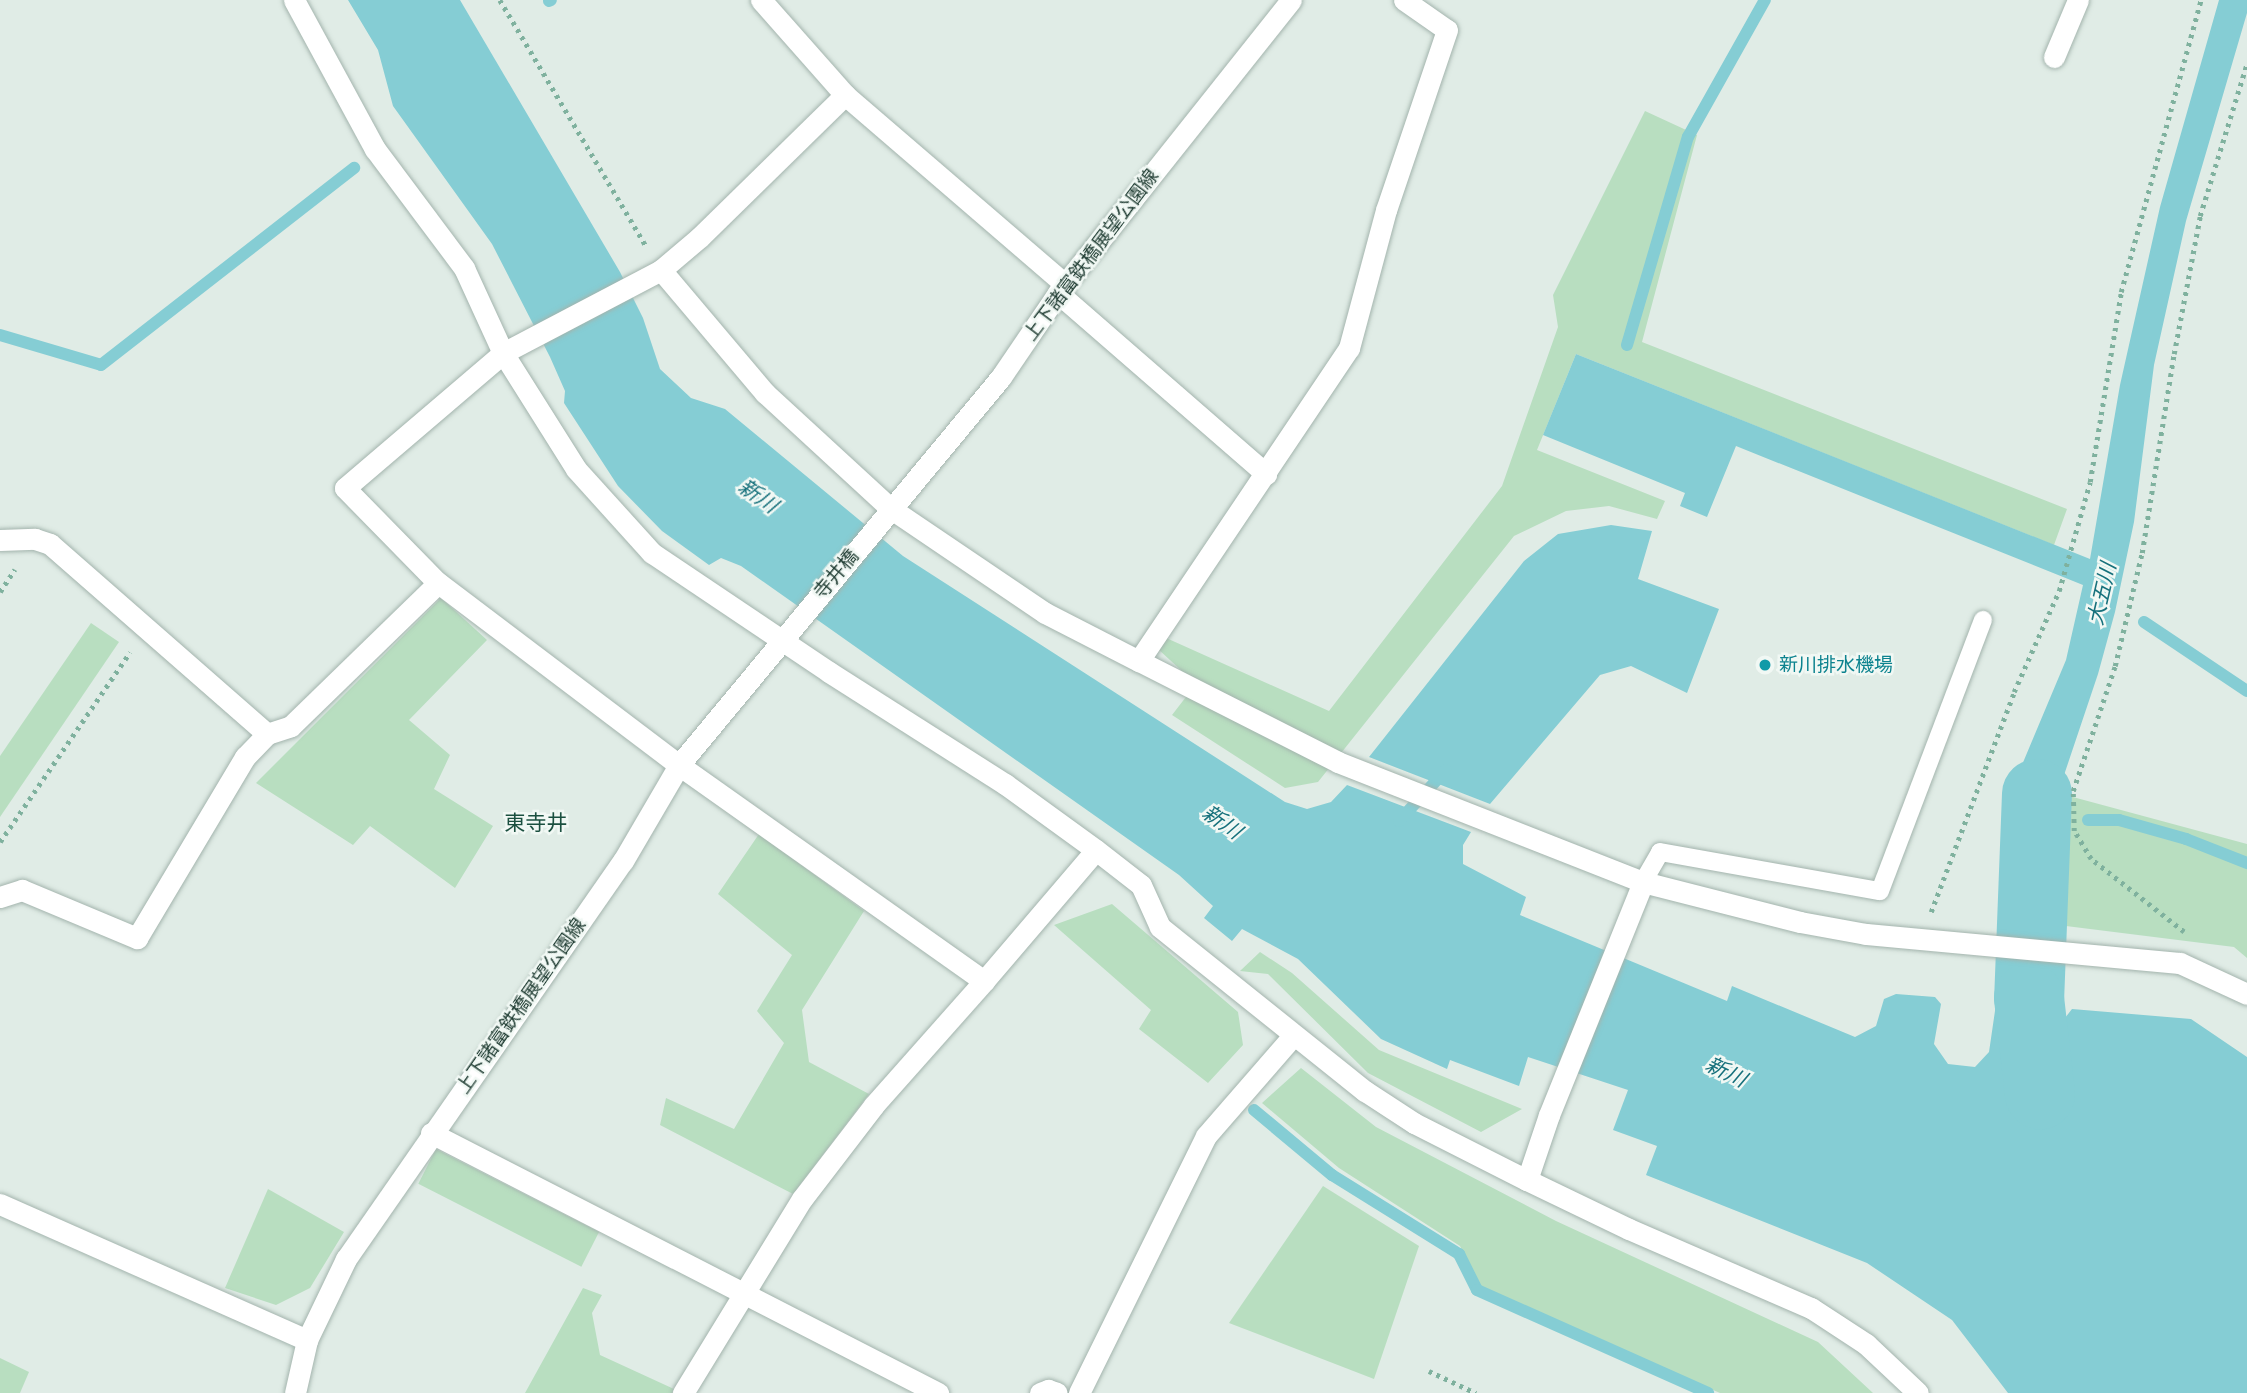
<!DOCTYPE html>
<html>
<head>
<meta charset="utf-8">
<style>
  body { margin:0 }
  #map { position:relative; width:2247px; height:1393px; overflow:hidden; background:#e0ece6; font-family:"Fira Sans Condensed","Noto Sans JP",sans-serif }
  div>[style] { position:absolute }
  .green>* { inset:0; background:#b8dec0; transform-origin:0 0 }
  .water>* { inset:0; background:#85cdd4 }
  .stream>* { height:12px; margin:-6px; padding:0 6px; transform-origin:6px; border-radius:6px; background:#85cdd4 }
  .river>* { height:70px; margin:-35px; padding:0 35px; transform-origin:35px; border-radius:35px; background:#85cdd4 }
  .path>* { height:4.5px; margin-top:-2.25px; transform-origin:0; background:repeating-linear-gradient(90deg,#7fb19e 0 3.5px,transparent 0 8.5px) }
  .roads { filter:drop-shadow(0 0 2px #a3b4ad) drop-shadow(0 0 2px #a3b4ad) }
  .service>* { height:18px; margin:-9px; padding:0 9px; transform-origin:9px; border-radius:9px; background:#fff }
  .minor>* { height:21px; margin:-10.5px; padding:0 10.5px; transform-origin:10.5px; border-radius:10.5px; background:#fff }
  .tertiary>* { height:21px; margin:-10.5px; padding:0 10.5px; transform-origin:10.5px; border-radius:10.5px; background:#fff }
  .dots>* { width:19px; height:19px; translate:-50% -50%; box-sizing:border-box; border:4px solid #f1f8f4; border-radius:50% }
  span { translate:-50% -50%; white-space:nowrap; text-align:center; line-height:1.15; -webkit-text-stroke:5px #f1f8f4; paint-order:stroke }
  .street-label { font-size:19px; color:#203d33 }
  .culture-label { font-size:19px; color:#0d838f }
  .left { translate:0 -50%; text-align:left }
  .water-label { font-size:21px; color:#17717c; font-style:italic }
  .neighbourhood-label { font-size:21px; color:#1b5040 }
</style>
</head>
<body>
<div id="map">
  <div class="green">
    <i style="clip-path:polygon(1645px 111px,1697px 135px,1642px 342px,2067px 509px,2054px 545px,1576px 354px,1537px 450px,1665px 501px,1657px 519px,1609px 506px,1566px 511px,1514px 536px,1318px 782px,1285px 788px,1172px 715px,1196px 684px,1158px 649px,1164px 637px,1329px 711px,1502px 486px,1558px 327px,1553px 295px)"></i>
    <i style="clip-path:polygon(441px 598px,487px 640px,409px 720px,450px 755px,434px 789px,493px 826px,455px 888px,370px 826px,353px 845px,256px 783px)"></i>
    <i style="clip-path:polygon(91px 623px,119px 642px,0 817px,0 756px)"></i>
    <i style="clip-path:polygon(2058px 793px,2247px 844px,2247px 958px,2234px 947px,2066px 926px,2059px 892px)"></i>
    <i style="clip-path:polygon(759px 834px,864px 911px,802px 1010px,809px 1062px,869px 1094px,793px 1194px,660px 1125px,666px 1098px,734px 1129px,784px 1043px,757px 1011px,792px 955px,718px 894px)"></i>
    <i style="clip-path:polygon(1112px 904px,1238px 1012px,1243px 1045px,1208px 1083px,1139px 1029px,1151px 1010px,1054px 925px)"></i>
    <i style="clip-path:polygon(1260px 952px,1292px 973px,1379px 1050px,1522px 1109px,1481px 1132px,1368px 1073px,1268px 974px,1240px 971px)"></i>
    <i style="clip-path:polygon(1301px 1068px,1376px 1127px,1556px 1221px,1818px 1342px,1873px 1393px,1720px 1393px,1482px 1288px,1460px 1246px,1339px 1168px,1262px 1103px)"></i>
    <i style="left:436px;top:1149px;width:183px;height:39px;rotate:27deg"></i>
    <i style="clip-path:polygon(1323px 1186px,1419px 1246px,1374px 1379px,1229px 1323px)"></i>
    <i style="clip-path:polygon(268px 1189px,344px 1232px,310px 1288px,276px 1305px,225px 1288px)"></i>
    <i style="clip-path:polygon(583px 1288px,602px 1295px,592px 1313px,600px 1355px,674px 1389px,672px 1393px,525px 1393px)"></i>
    <i style="clip-path:polygon(0 1358px,29px 1372px,20px 1393px,0 1393px)"></i>
  </div>
  <div class="water">
    <i style="clip-path:polygon(348px 0,460px 0,620px 272px,643px 318px,660px 369px,691px 398px,725px 409px,903px 556px,1285px 802px,1307px 809px,1331px 802px,1347px 785px,1471px 832px,1463px 845px,1463px 864px,1526px 897px,1520px 915px,1727px 1001px,1732px 986px,1855px 1037px,1876px 1026px,1884px 999px,1896px 994px,1935px 997px,1941px 1004px,1934px 1044px,1948px 1064px,1975px 1067px,1989px 1052px,1996px 1004px,2010px 996px,2053px 1002px,2054px 1032px,2072px 1009px,2191px 1019px,2247px 1057px,2247px 1393px,2008px 1393px,1952px 1320px,1867px 1263px,1646px 1175px,1657px 1146px,1613px 1130px,1628px 1090px,1528px 1057px,1519px 1086px,1450px 1060px,1447px 1069px,1381px 1039px,1298px 959px,1242px 929px,1232px 941px,1204px 918px,1213px 906px,1179px 875px,741px 566px,721px 558px,709px 565px,662px 531px,618px 486px,564px 403px,565px 391px,550px 357px,492px 244px,393px 106px,378px 50px)"></i>
    <i style="clip-path:polygon(2219px 0,2247px 0,2247px 13px,2186px 221px,2154px 365px,2134px 522px,2115px 612px,2098px 674px,2058px 793px,2059px 892px,2012px 889px,2014px 784px,2066px 660px,2083px 585px,1736px 446px,1707px 517px,1680px 506px,1685px 493px,1543px 435px,1576px 354px,2090px 559px,2120px 385px,2160px 207px)"></i>
    <i style="clip-path:polygon(1611px 525px,1652px 531px,1638px 579px,1719px 609px,1687px 693px,1631px 666px,1600px 675px,1490px 804px,1369px 757px,1524px 561px,1558px 534px)"></i>
  </div>
  <div class="stream">
    <i style="left:549px;top:1px;width:2px;rotate:-27deg"></i>
    <i style="left:0;top:335px;width:105px;rotate:16.5deg"></i>
    <i style="left:101px;top:365px;width:321px;rotate:-37.9deg"></i>
    <i style="left:1627px;top:345px;width:217px;rotate:-73.7deg"></i>
    <i style="left:1688px;top:137px;width:157px;rotate:-60.7deg"></i>
    <i style="left:2144px;top:622px;width:124px;rotate:33.8deg"></i>
    <i style="left:2088px;top:820px;width:31px"></i>
    <i style="left:2119px;top:820px;width:70px;rotate:15.8deg"></i>
    <i style="left:2186px;top:839px;width:66px;rotate:21.5deg"></i>
    <i style="left:1399px;top:821px;width:69px;rotate:-47.3deg"></i>
    <i style="left:1254px;top:1110px;width:102px;rotate:39.8deg"></i>
    <i style="left:1332px;top:1175px;width:150px;rotate:31.9deg"></i>
    <i style="left:1459px;top:1254px;width:40px;rotate:63.4deg"></i>
    <i style="left:1477px;top:1290px;width:253px;rotate:24deg"></i>
  </div>
  <div class="river">
    <i style="left:2037px;top:794px;width:204px;rotate:92.2deg"></i>
    <i style="left:2029px;top:998px;width:97px;rotate:83.5deg"></i>
  </div>
  <div class="path">
    <i style="left:500px;top:0;width:286px;rotate:59.3deg"></i>
    <i style="left:0;top:592px;width:27px;rotate:-57deg"></i>
    <i style="left:0;top:842px;width:230px;rotate:-55.6deg"></i>
    <i style="left:1931px;top:912px;width:235px;rotate:-69.3deg"></i>
    <i style="left:2014px;top:692px;width:111px;rotate:-66deg"></i>
    <i style="left:2059px;top:591px;width:113px;rotate:-74.1deg"></i>
    <i style="left:2090px;top:482px;width:193px;rotate:-80.7deg"></i>
    <i style="left:2121px;top:292px;width:303px;rotate:-74.7deg"></i>
    <i style="left:2184px;top:932px;width:118px;rotate:-141.9deg"></i>
    <i style="left:2091px;top:859px;width:33px;rotate:-121deg"></i>
    <i style="left:2074px;top:831px;width:40px;rotate:-91.4deg"></i>
    <i style="left:2073px;top:791px;width:132px;rotate:-71.4deg"></i>
    <i style="left:2115px;top:666px;width:116px;rotate:-76.6deg"></i>
    <i style="left:2142px;top:553px;width:202px;rotate:-80.9deg"></i>
    <i style="left:2174px;top:354px;width:140px;rotate:-79.3deg"></i>
    <i style="left:2200px;top:216px;width:160px;rotate:-72.9deg"></i>
    <i style="left:1429px;top:1371px;width:52px;rotate:25.1deg"></i>
  </div>
  <div class="roads">
    <div class="service">
      <i style="left:1643px;top:882px;width:34px;rotate:-60deg"></i>
      <i style="left:1660px;top:852px;width:223px;rotate:10.1deg"></i>
      <i style="left:1880px;top:891px;width:290px;rotate:-69.2deg"></i>
    </div>
    <div class="minor">
      <i style="left:294px;top:0;width:170px;rotate:61.5deg"></i>
      <i style="left:375px;top:149px;width:149px;rotate:53.2deg"></i>
      <i style="left:464px;top:268px;width:94px;rotate:65.4deg"></i>
      <i style="left:503px;top:353px;width:137px;rotate:57.8deg"></i>
      <i style="left:576px;top:469px;width:113px;rotate:47.9deg"></i>
      <i style="left:652px;top:553px;width:213px;rotate:33.9deg"></i>
      <i style="left:829px;top:672px;width:209px;rotate:32.5deg"></i>
      <i style="left:1005px;top:784px;width:112px;rotate:36deg"></i>
      <i style="left:1096px;top:850px;width:57px;rotate:37.9deg"></i>
      <i style="left:1141px;top:885px;width:46px;rotate:65.7deg"></i>
      <i style="left:1160px;top:927px;width:263px;rotate:38.7deg"></i>
      <i style="left:1365px;top:1091px;width:59px;rotate:33.1deg"></i>
      <i style="left:1414px;top:1123px;width:127px;rotate:26.8deg"></i>
      <i style="left:1527px;top:1180px;width:113px;rotate:25.7deg"></i>
      <i style="left:1629px;top:1229px;width:198px;rotate:23.5deg"></i>
      <i style="left:1811px;top:1308px;width:66px;rotate:33.2deg"></i>
      <i style="left:1866px;top:1344px;width:71px;rotate:43.3deg"></i>
      <i style="left:761px;top:0;width:127px;rotate:48.5deg"></i>
      <i style="left:845px;top:95px;width:290px;rotate:40.7deg"></i>
      <i style="left:1404px;top:0;width:52px;rotate:34.9deg"></i>
      <i style="left:1447px;top:30px;width:190px;rotate:108.7deg"></i>
      <i style="left:1386px;top:210px;width:143px;rotate:105deg"></i>
      <i style="left:1349px;top:348px;width:377px;rotate:123.9deg"></i>
      <i style="left:1139px;top:661px;width:223px;rotate:26.9deg"></i>
      <i style="left:1338px;top:762px;width:328px;rotate:21.5deg"></i>
      <i style="left:1643px;top:882px;width:162px;rotate:14.3deg"></i>
      <i style="left:1800px;top:922px;width:67px;rotate:10.3deg"></i>
      <i style="left:1866px;top:934px;width:315px;rotate:5.3deg"></i>
      <i style="left:2180px;top:963px;width:74px;rotate:24.8deg"></i>
      <i style="left:2054px;top:57px;width:62px;rotate:-67.2deg"></i>
      <i style="left:661px;top:270px;width:161px;rotate:49.8deg"></i>
      <i style="left:765px;top:393px;width:170px;rotate:42.6deg"></i>
      <i style="left:890px;top:508px;width:187px;rotate:34.1deg"></i>
      <i style="left:1045px;top:613px;width:106px;rotate:27.1deg"></i>
      <i style="left:1058px;top:293px;width:276px;rotate:41deg"></i>
      <i style="left:0;top:540px;width:35px;rotate:-2deg"></i>
      <i style="left:35px;top:539px;width:16px;rotate:18deg"></i>
      <i style="left:50px;top:544px;width:288px;rotate:41.2deg"></i>
      <i style="left:0;top:897px;width:23px;rotate:-18deg"></i>
      <i style="left:22px;top:890px;width:125px;rotate:22.7deg"></i>
      <i style="left:137px;top:938px;width:211px;rotate:-59.2deg"></i>
      <i style="left:245px;top:757px;width:32px;rotate:-46deg"></i>
      <i style="left:267px;top:734px;width:25px;rotate:-18deg"></i>
      <i style="left:291px;top:726px;width:205px;rotate:-44.2deg"></i>
      <i style="left:984px;top:981px;width:172px;rotate:-49.5deg"></i>
      <i style="left:431px;top:1133px;width:570px;rotate:27.15deg"></i>
      <i style="left:1527px;top:1180px;width:69px;rotate:-71.3deg"></i>
      <i style="left:1549px;top:1115px;width:251px;rotate:-68deg"></i>
      <i style="left:0;top:1204px;width:336px;rotate:23.9deg"></i>
      <i style="left:683px;top:1393px;width:228px;rotate:-58.5deg"></i>
      <i style="left:802px;top:1199px;width:118px;rotate:-52.5deg"></i>
      <i style="left:874px;top:1105px;width:166px;rotate:-48.4deg"></i>
      <i style="left:984px;top:981px;width:374px;rotate:-144.7deg"></i>
      <i style="left:679px;top:765px;width:302px;rotate:-142.9deg"></i>
      <i style="left:438px;top:583px;width:133px;rotate:-134.4deg"></i>
      <i style="left:345px;top:488px;width:208px;rotate:-40.5deg"></i>
      <i style="left:503px;top:353px;width:178px;rotate:-27.7deg"></i>
      <i style="left:661px;top:270px;width:51px;rotate:-40.2deg"></i>
      <i style="left:700px;top:237px;width:203px;rotate:-44.4deg"></i>
      <i style="left:1040px;top:1393px;width:9px;rotate:-21deg"></i>
      <i style="left:1048px;top:1390px;width:9px;rotate:18deg"></i>
      <i style="left:1079px;top:1393px;width:287px;rotate:-63.7deg"></i>
      <i style="left:1206px;top:1136px;width:133px;rotate:-49deg"></i>
    </div>
    <div class="tertiary">
      <i style="left:295px;top:1393px;width:54px;rotate:-77.2deg"></i>
      <i style="left:307px;top:1340px;width:90px;rotate:-64.3deg"></i>
      <i style="left:346px;top:1259px;width:485px;rotate:-55.2deg"></i>
      <i style="left:623px;top:861px;width:111px;rotate:-59.7deg"></i>
      <i style="left:679px;top:765px;width:504px;rotate:-50.31deg"></i>
      <i style="left:1001px;top:377px;width:102px;rotate:-55.8deg"></i>
      <i style="left:1058px;top:293px;width:374px;rotate:-51.5deg"></i>
    </div>
  </div>
  <div class="dots">
    <i style="left:1765px;top:665px;background:#0f9aa8"></i>
  </div>
  <div class="street-label">
    <span style="left:1091px;top:255px;rotate:-53deg">上下諸富鉄橋展望公園線</span>
    <span style="left:836px;top:574px;rotate:-50deg">寺井橋</span>
    <span style="left:521px;top:1006px;rotate:-55deg">上下諸富鉄橋展望公園線</span>
  </div>
  <div class="culture-label">
    <span class="left" style="left:1779px;top:665px">新川排水機場</span>
  </div>
  <div class="water-label">
    <span style="left:758px;top:496px;rotate:35deg">新川</span>
    <span style="left:2102px;top:594px;rotate:-77deg">大五川</span>
    <span style="left:1222px;top:822px;rotate:35deg">新川</span>
    <span style="left:1726px;top:1072px;rotate:26deg">新川</span>
  </div>
  <div class="neighbourhood-label">
    <span style="left:536px;top:823px">東寺井</span>
  </div>
</div>
</body>
</html>
